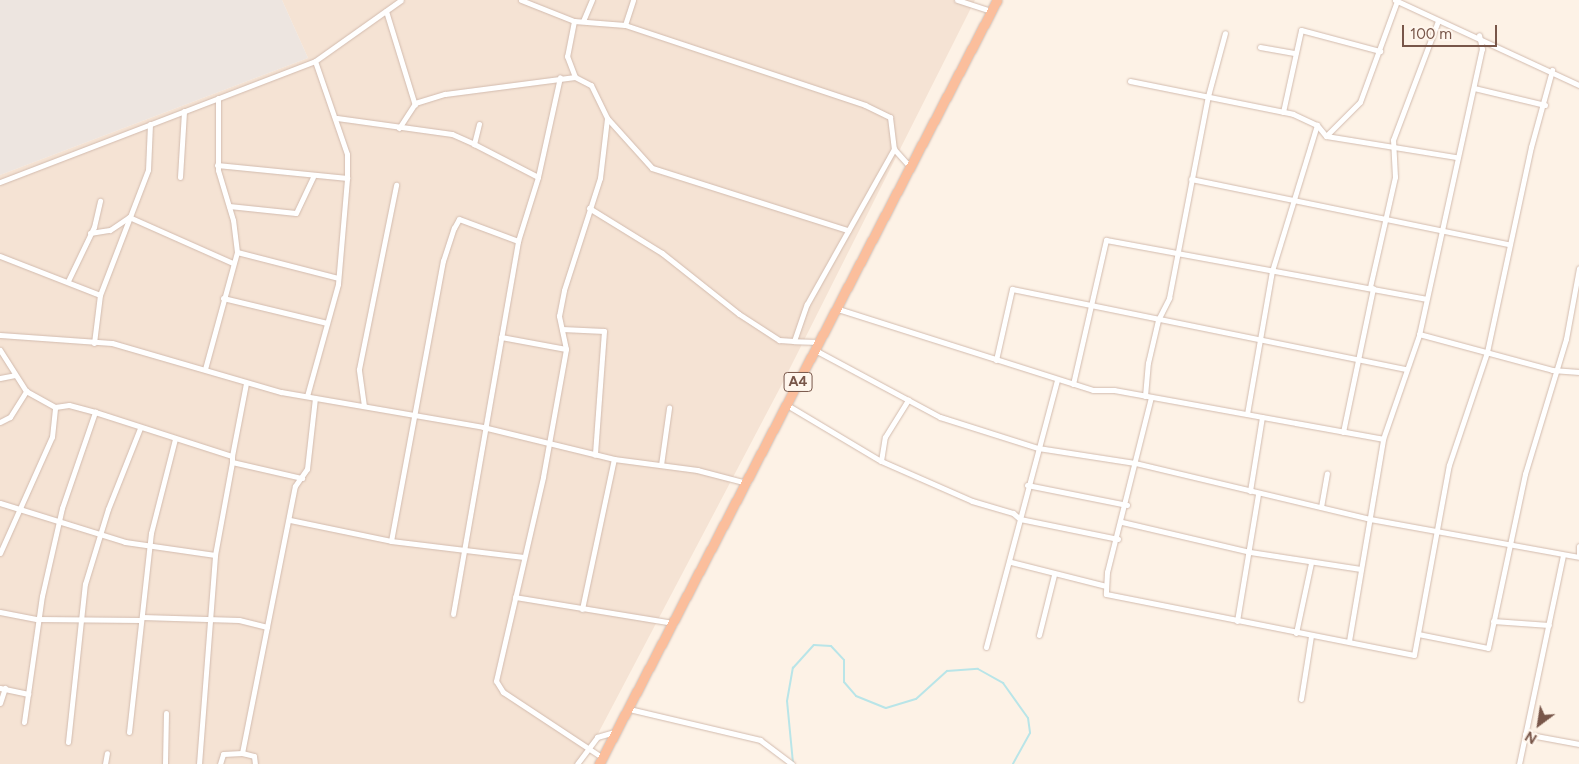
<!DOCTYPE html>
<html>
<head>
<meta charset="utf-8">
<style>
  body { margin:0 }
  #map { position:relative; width:1579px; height:764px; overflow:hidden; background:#fdf2e6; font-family:Figtree,sans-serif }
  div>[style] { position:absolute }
  .residential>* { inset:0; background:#f5e3d4 }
  .industrial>* { inset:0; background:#ede5e0 }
  .stream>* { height:2px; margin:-1px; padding:0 1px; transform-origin:1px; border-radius:1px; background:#b9e5e8 }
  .roads { filter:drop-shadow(0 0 1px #d2bbae) drop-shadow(0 0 1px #d2bbae) }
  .minor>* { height:5px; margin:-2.5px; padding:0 2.5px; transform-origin:2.5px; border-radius:2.5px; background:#fff }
  .trunk>* { height:9px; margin:-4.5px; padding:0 4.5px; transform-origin:4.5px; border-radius:4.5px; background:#fbbe9c }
  span { translate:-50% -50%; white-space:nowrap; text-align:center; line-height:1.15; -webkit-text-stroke:4px #fff6ed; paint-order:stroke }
  .shield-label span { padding:1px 4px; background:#fff6ed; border:1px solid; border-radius:4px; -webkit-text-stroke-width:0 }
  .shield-label { font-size:14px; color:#785649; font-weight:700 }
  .north { position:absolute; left:1514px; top:699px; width:50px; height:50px; -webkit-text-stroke:4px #fff6ed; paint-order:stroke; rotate:211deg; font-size:14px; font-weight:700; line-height:20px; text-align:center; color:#785649 }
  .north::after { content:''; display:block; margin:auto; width:18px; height:22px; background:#785649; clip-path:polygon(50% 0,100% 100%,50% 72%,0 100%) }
  .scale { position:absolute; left:1402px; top:25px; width:95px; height:22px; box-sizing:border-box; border:2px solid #785649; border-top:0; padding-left:6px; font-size:15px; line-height:18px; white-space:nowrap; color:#785649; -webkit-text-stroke:4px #fff6ed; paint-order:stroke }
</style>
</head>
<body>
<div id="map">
  <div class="residential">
    <i style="clip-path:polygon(282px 0,975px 0,781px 386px,582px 764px,0 764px,0 175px,308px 58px)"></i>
  </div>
  <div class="industrial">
    <i style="clip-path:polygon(0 0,282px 0,308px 58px,0 175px)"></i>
  </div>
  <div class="stream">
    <i style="left:793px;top:763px;width:62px;rotate:-95.5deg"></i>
    <i style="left:787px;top:701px;width:34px;rotate:-80deg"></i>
    <i style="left:793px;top:668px;width:31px;rotate:-48deg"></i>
    <i style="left:814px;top:645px;width:17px;rotate:3deg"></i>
    <i style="left:831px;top:646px;width:19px;rotate:47deg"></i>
    <i style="left:844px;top:660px;width:22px;rotate:90deg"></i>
    <i style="left:844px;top:682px;width:18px;rotate:49deg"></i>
    <i style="left:856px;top:696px;width:32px;rotate:22deg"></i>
    <i style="left:886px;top:708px;width:31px;rotate:-17deg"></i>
    <i style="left:916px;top:699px;width:42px;rotate:-42.1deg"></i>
    <i style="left:947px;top:671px;width:31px;rotate:-4deg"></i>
    <i style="left:978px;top:669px;width:29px;rotate:29deg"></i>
    <i style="left:1003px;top:683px;width:43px;rotate:54.5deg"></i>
    <i style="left:1028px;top:718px;width:15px;rotate:82deg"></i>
    <i style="left:1030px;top:733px;width:35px;rotate:119deg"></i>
  </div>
  <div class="roads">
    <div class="minor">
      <i style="left:521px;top:0;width:57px;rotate:21.6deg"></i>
      <i style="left:574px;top:21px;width:51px;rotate:4.5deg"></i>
      <i style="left:625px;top:25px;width:253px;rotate:18.4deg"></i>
      <i style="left:865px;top:105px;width:28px;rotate:26deg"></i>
      <i style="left:890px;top:117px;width:32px;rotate:83deg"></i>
      <i style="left:894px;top:149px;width:24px;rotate:48deg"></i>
      <i style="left:957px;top:0;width:36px;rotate:18deg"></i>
      <i style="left:1395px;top:0;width:203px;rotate:24.8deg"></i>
      <i style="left:386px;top:11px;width:98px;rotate:72.9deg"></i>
      <i style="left:574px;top:21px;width:36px;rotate:101deg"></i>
      <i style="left:567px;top:56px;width:22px;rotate:69deg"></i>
      <i style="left:575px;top:77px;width:18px;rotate:27deg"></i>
      <i style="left:591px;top:85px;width:37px;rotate:64deg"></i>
      <i style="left:607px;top:118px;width:67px;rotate:48deg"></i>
      <i style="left:652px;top:168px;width:206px;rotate:17.6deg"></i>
      <i style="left:583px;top:21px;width:23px;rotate:-67deg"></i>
      <i style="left:625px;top:25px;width:26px;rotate:-72deg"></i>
      <i style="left:1260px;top:47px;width:36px;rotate:10deg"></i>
      <i style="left:1130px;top:81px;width:166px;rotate:11.4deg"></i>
      <i style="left:1293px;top:114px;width:26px;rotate:25deg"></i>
      <i style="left:1317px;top:125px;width:14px;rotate:51deg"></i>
      <i style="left:1326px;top:136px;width:132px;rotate:9.2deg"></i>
      <i style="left:1474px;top:88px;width:73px;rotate:13.5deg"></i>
      <i style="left:1283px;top:112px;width:84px;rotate:-77.6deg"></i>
      <i style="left:1301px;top:30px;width:82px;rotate:14.9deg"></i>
      <i style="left:337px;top:118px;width:116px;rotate:7.9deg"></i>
      <i style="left:452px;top:134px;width:24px;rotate:24deg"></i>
      <i style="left:479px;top:124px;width:21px;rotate:104deg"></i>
      <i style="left:474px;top:144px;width:72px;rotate:27.3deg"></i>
      <i style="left:399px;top:128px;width:30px;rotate:-57deg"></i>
      <i style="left:415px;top:103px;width:31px;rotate:-17deg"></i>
      <i style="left:445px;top:94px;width:131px;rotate:-7.5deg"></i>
      <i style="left:1326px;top:136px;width:48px;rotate:-45deg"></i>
      <i style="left:1360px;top:102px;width:108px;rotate:-69.9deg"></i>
      <i style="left:217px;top:165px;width:131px;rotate:5.7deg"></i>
      <i style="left:180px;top:177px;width:66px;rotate:-86.5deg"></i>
      <i style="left:1191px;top:179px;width:325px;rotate:11.6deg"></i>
      <i style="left:0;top:182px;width:337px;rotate:-21deg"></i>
      <i style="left:315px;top:61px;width:105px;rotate:-35.3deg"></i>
      <i style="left:229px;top:206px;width:67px;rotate:6deg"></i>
      <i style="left:296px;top:213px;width:42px;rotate:-64.7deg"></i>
      <i style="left:589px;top:208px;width:86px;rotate:31.7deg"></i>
      <i style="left:662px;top:253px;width:98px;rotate:38.4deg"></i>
      <i style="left:739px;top:314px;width:48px;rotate:33deg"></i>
      <i style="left:779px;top:340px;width:15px;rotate:4deg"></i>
      <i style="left:90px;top:233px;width:20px;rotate:-9deg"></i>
      <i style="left:110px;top:230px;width:23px;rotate:-34deg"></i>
      <i style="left:129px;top:217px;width:114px;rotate:23.9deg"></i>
      <i style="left:237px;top:252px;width:104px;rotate:14.4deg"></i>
      <i style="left:0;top:256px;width:107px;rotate:21.3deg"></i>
      <i style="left:68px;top:281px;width:60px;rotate:-64.3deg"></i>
      <i style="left:94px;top:227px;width:27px;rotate:-77deg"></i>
      <i style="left:1370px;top:287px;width:113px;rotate:-77.2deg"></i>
      <i style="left:1395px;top:177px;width:37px;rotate:-93deg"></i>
      <i style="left:1393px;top:140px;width:127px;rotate:-69.3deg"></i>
      <i style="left:223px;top:298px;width:107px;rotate:13.5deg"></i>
      <i style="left:838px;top:309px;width:268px;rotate:17.6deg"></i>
      <i style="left:1093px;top:390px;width:21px"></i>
      <i style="left:1114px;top:390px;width:273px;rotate:10.3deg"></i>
      <i style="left:562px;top:329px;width:42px;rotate:2.7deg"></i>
      <i style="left:604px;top:331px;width:124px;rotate:94.2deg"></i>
      <i style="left:1419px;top:334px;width:138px;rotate:15.1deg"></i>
      <i style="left:1552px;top:370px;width:27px;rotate:4deg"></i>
      <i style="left:0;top:335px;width:112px;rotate:4.1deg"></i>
      <i style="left:112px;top:343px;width:176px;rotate:16.2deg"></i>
      <i style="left:281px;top:392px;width:205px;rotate:9.8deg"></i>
      <i style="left:483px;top:427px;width:135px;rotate:13.7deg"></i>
      <i style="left:614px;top:459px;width:84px;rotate:7.5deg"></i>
      <i style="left:697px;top:470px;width:52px;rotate:14.6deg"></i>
      <i style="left:501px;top:337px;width:66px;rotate:10.5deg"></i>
      <i style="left:819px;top:342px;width:25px;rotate:-178deg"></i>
      <i style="left:794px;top:341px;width:39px;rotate:-71deg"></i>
      <i style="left:807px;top:304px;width:178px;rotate:-60.7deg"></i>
      <i style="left:94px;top:343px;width:48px;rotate:-82.9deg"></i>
      <i style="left:100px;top:295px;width:134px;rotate:-69deg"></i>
      <i style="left:148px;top:170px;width:46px;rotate:-87.5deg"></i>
      <i style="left:0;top:350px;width:49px;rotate:57.6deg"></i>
      <i style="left:26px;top:391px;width:33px;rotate:29deg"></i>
      <i style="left:55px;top:407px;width:14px;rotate:-8deg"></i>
      <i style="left:69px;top:405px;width:27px;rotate:15deg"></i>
      <i style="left:95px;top:412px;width:144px;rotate:17.8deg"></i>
      <i style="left:232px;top:456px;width:6px;rotate:90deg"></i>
      <i style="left:232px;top:462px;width:72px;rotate:12.9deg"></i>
      <i style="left:815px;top:350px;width:142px;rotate:28.2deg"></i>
      <i style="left:940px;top:417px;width:103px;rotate:17.6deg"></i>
      <i style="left:1038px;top:448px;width:98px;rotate:8.8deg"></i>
      <i style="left:1135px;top:463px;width:242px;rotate:13.4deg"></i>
      <i style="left:1370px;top:519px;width:212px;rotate:10.3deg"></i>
      <i style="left:996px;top:360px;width:73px;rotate:-77.3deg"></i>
      <i style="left:1012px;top:289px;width:402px;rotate:11.5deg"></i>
      <i style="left:205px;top:369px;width:121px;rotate:-74.7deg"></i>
      <i style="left:237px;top:252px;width:32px;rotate:-97deg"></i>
      <i style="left:233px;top:220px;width:52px;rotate:-106.7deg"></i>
      <i style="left:218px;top:170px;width:72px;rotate:-90deg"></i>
      <i style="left:0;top:378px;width:15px;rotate:-11deg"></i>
      <i style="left:1073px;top:384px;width:148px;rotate:-77.1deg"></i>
      <i style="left:1106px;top:240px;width:325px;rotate:10.4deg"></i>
      <i style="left:307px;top:396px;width:116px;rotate:-74.5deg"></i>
      <i style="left:338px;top:284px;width:106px;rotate:-85.1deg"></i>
      <i style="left:347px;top:178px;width:24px;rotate:-90deg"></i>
      <i style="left:347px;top:154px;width:98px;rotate:-109deg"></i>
      <i style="left:1145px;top:396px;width:33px;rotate:-85deg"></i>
      <i style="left:1148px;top:363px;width:44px;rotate:-76.9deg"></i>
      <i style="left:1158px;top:320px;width:25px;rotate:-63deg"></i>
      <i style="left:1169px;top:298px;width:206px;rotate:-79.1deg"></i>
      <i style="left:1208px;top:96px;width:65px;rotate:-74.9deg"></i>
      <i style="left:1151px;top:397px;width:180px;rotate:104.1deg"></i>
      <i style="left:1107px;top:572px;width:22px;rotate:93deg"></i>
      <i style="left:1106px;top:594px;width:314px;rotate:11.2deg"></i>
      <i style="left:1414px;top:655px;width:193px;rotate:-79.6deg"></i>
      <i style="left:1449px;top:465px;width:119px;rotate:-71.4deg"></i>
      <i style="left:1487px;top:352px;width:210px;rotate:-77.9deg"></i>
      <i style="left:1531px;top:147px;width:80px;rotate:-74.7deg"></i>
      <i style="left:787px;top:405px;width:109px;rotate:30.8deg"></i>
      <i style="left:881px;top:461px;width:99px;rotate:23.7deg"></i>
      <i style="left:972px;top:501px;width:43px;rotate:16.3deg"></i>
      <i style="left:1013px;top:513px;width:9px;rotate:41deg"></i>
      <i style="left:1020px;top:519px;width:100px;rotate:11.5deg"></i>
      <i style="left:364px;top:406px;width:37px;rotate:-98deg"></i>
      <i style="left:359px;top:369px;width:188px;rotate:-78.6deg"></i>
      <i style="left:1247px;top:414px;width:145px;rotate:-80.1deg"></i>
      <i style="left:1272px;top:271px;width:153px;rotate:-72.9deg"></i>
      <i style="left:0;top:422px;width:11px;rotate:-27deg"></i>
      <i style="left:10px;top:417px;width:31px;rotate:-58deg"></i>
      <i style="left:1343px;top:432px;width:147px;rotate:-78.2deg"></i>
      <i style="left:232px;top:456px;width:74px;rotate:-79.1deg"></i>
      <i style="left:881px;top:461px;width:24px;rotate:-81deg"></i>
      <i style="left:885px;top:437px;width:44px;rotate:-58.1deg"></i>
      <i style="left:661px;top:465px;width:58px;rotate:-82deg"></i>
      <i style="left:1027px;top:485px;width:102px;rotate:11.3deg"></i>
      <i style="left:1250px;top:491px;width:75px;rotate:-80.8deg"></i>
      <i style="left:0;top:503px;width:131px;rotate:17.3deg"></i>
      <i style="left:125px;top:542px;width:91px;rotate:8.2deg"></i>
      <i style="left:1321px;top:507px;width:34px;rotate:-80deg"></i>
      <i style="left:290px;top:520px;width:103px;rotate:11.7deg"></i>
      <i style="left:391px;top:541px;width:134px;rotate:6.9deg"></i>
      <i style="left:1122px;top:522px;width:131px;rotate:13.2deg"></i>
      <i style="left:1250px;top:552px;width:112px;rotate:8.7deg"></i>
      <i style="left:391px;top:541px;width:285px;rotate:-79.5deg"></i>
      <i style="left:443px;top:261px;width:35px;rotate:-72deg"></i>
      <i style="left:454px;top:228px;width:10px;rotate:-61deg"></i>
      <i style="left:459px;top:219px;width:63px;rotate:20.4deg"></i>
      <i style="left:1579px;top:546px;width:10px;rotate:90deg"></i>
      <i style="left:0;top:553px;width:127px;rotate:-65.9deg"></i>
      <i style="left:52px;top:437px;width:30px;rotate:-84deg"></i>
      <i style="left:1011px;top:562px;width:98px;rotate:14.2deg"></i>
      <i style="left:515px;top:597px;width:161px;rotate:9.3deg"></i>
      <i style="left:582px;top:609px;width:153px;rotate:-78deg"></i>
      <i style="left:0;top:612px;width:38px;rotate:11deg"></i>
      <i style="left:37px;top:619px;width:104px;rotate:0.6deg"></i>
      <i style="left:453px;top:614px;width:379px;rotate:-80.1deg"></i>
      <i style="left:518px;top:241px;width:67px;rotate:-72.6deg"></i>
      <i style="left:538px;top:177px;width:102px;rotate:-77.6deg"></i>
      <i style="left:142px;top:617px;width:97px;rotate:1.8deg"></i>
      <i style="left:239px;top:620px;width:29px;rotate:14deg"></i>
      <i style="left:1237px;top:621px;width:129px;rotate:-80.6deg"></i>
      <i style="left:1493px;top:621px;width:56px;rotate:4.1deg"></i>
      <i style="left:1296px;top:633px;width:72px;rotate:-77.9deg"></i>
      <i style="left:1418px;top:634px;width:71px;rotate:11.3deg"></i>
      <i style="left:1488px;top:648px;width:178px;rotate:-78deg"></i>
      <i style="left:1525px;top:474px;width:141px;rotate:-73.1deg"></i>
      <i style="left:1566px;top:339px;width:72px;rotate:-79.6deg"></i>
      <i style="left:1039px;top:635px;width:62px;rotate:-76deg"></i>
      <i style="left:1349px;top:641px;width:205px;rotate:-80.4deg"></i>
      <i style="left:1383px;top:439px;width:110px;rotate:-70.9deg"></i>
      <i style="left:1419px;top:335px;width:293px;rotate:-77.6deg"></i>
      <i style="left:1482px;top:49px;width:14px;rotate:-102deg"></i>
      <i style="left:986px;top:647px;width:275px;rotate:-75.1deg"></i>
      <i style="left:0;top:688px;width:29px;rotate:12deg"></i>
      <i style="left:1301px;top:699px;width:64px;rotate:-81deg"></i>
      <i style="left:0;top:703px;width:16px;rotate:-72deg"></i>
      <i style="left:629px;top:709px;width:135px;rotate:13.3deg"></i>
      <i style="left:760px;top:740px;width:40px;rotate:37deg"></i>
      <i style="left:24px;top:722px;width:127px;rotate:-81.9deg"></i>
      <i style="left:42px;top:596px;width:90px;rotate:-77.2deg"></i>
      <i style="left:62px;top:508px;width:102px;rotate:-71deg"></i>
      <i style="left:129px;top:732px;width:200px;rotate:-83.7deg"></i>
      <i style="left:151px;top:533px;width:97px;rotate:-75.7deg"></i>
      <i style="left:1525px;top:734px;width:55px;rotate:10.5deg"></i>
      <i style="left:68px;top:742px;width:159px;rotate:-83.9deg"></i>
      <i style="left:85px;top:584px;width:78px;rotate:-73deg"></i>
      <i style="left:108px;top:509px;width:87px;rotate:-68.4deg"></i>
      <i style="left:242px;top:753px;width:12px;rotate:14deg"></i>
      <i style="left:254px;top:756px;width:8px;rotate:83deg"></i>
      <i style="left:603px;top:758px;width:120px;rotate:-146.6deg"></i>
      <i style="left:503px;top:692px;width:13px;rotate:-122deg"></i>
      <i style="left:496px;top:681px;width:209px;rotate:-77deg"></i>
      <i style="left:543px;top:477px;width:130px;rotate:-79.8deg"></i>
      <i style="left:566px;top:349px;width:34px;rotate:-102deg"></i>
      <i style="left:559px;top:316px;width:26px;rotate:-79deg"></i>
      <i style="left:564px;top:290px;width:118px;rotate:-72.2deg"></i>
      <i style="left:600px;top:178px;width:60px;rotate:-83.3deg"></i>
      <i style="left:105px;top:764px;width:11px;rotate:-80deg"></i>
      <i style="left:165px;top:764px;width:51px;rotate:-88.9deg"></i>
      <i style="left:199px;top:764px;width:210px;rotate:-85.6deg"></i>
      <i style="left:215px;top:555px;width:95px;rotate:-79.6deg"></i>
      <i style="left:220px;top:764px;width:10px;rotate:-73deg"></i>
      <i style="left:223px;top:754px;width:19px;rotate:-3deg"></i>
      <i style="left:242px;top:753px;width:272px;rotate:-78.8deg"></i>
      <i style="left:295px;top:486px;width:21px;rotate:-55deg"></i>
      <i style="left:307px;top:469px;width:71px;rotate:-83.6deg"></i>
      <i style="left:577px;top:764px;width:34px;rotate:-53deg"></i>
      <i style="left:597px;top:737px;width:19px;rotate:-16deg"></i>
      <i style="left:1519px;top:764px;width:213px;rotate:-78.1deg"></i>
    </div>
    <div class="trunk">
      <i style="left:599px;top:764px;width:861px;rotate:-62.48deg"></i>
    </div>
  </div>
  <div class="shield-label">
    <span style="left:798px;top:382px">A4</span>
  </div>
  <div class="north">N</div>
  <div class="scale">100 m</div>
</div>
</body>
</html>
